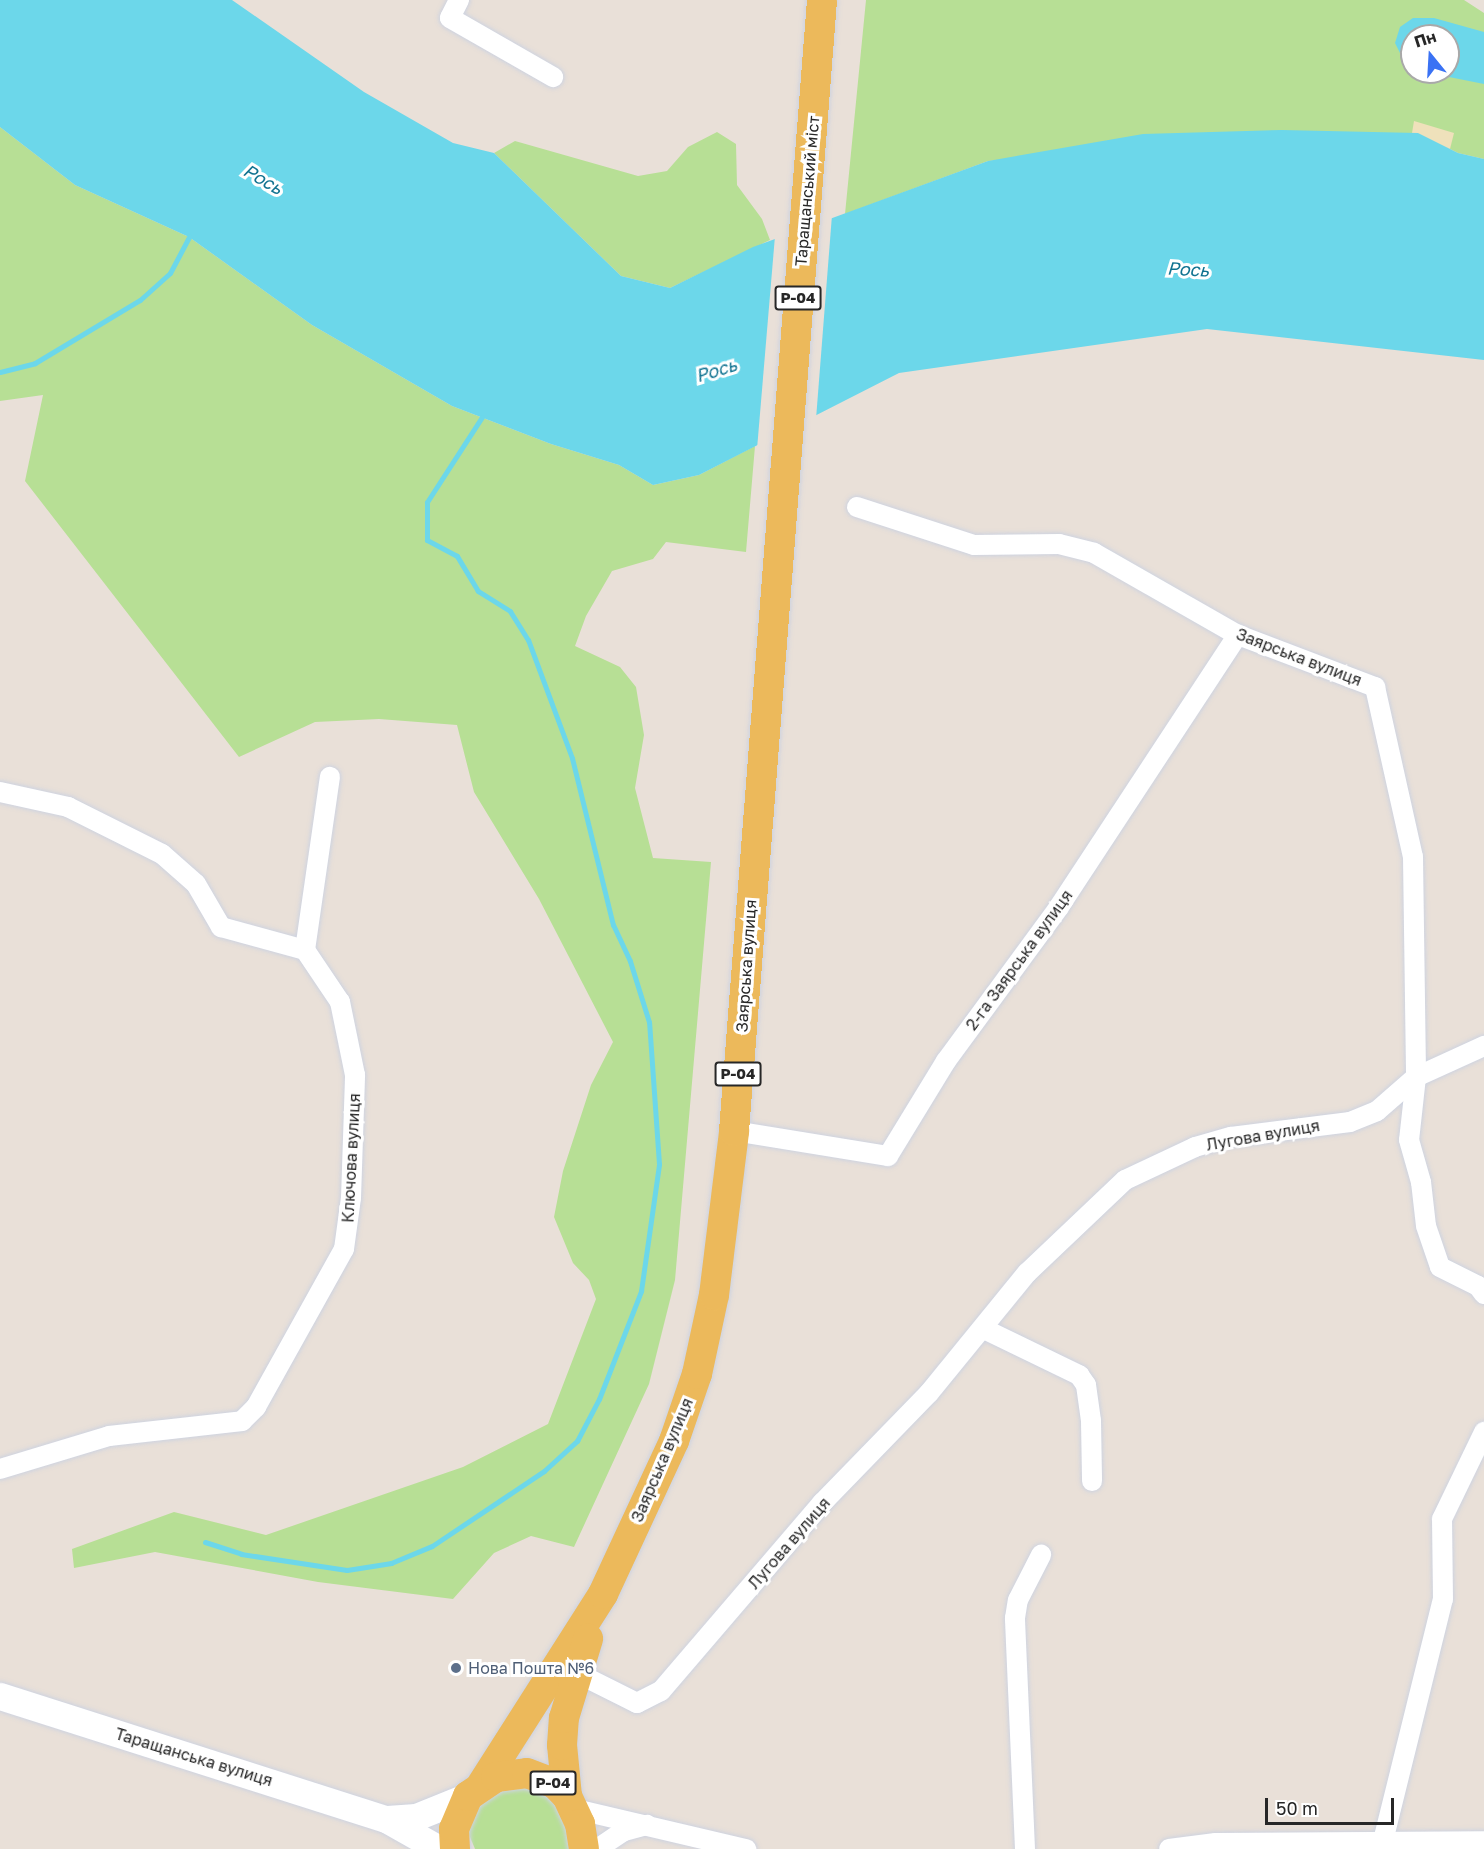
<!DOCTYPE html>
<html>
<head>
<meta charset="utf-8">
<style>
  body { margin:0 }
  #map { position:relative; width:1484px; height:1849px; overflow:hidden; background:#e9e0d8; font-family:"Golos Text",sans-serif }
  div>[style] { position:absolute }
  .green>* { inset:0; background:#b7df95 }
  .sand>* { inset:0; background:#efe1bb }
  .water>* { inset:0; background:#6cd7ea }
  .pier>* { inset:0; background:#e9e0d8 }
  .stream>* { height:5px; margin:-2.5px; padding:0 2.5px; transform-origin:2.5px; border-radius:2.5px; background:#6cd7ea }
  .roads { filter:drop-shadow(0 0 2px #ced3e0) drop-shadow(0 0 2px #ced3e0) }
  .street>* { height:20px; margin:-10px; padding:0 10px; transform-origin:10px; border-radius:10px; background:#fff }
  .secondary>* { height:27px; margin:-13.5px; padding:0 13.5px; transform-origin:13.5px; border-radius:13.5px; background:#fff }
  .primary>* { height:30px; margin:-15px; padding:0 15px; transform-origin:15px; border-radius:15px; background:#ecb95b }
  .dots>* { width:16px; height:16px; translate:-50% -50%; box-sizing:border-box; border:3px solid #fff; border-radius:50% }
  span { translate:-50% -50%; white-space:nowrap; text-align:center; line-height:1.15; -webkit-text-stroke:6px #fff; paint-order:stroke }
  .shield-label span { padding:2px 4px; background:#fff; border:2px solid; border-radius:4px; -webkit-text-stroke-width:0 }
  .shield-label { font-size:15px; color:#272727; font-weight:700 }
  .street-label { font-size:16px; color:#272727 }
  .service-label { font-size:16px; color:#4e5e75 }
  .left { translate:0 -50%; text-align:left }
  .water-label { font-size:18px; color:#117391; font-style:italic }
  .north { position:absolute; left:1400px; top:24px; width:60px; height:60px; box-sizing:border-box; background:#fff; border:2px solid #a9a9a9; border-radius:50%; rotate:342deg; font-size:16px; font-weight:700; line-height:24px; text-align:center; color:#272727 }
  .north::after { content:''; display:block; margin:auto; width:21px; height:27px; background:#3a72f4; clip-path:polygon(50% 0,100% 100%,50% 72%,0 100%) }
  .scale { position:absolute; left:1265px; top:1798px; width:129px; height:27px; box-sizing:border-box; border:3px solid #272727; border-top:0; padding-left:8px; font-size:18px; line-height:21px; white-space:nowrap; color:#272727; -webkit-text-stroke:4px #fff; paint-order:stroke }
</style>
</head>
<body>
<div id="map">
  <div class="green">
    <i style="clip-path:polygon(evenodd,866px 0,1464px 0,1484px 13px,1484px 159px,1458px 153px,1418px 133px,988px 161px,845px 214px,866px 0,1412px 36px,1448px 36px,1448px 72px,1412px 72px,1412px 36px)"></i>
    <i style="clip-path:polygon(0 127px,75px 185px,189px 237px,312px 325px,452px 406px,551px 444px,619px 465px,653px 485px,699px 475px,755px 446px,746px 552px,666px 542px,653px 559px,612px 571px,586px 616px,575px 646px,620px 667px,636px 687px,644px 735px,635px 788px,653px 858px,711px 862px,675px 1280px,649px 1384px,574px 1547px,531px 1536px,494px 1553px,453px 1599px,318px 1582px,155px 1552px,74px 1568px,72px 1549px,174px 1512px,266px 1535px,463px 1467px,548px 1424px,596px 1299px,589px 1280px,573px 1263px,554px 1217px,563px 1171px,591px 1085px,613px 1042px,539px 899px,474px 792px,457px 725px,379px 719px,315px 722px,239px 757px,25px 481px,43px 395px,0 401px)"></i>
    <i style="clip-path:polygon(717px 132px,736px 144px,737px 185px,762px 219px,770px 240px,670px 288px,621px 276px,494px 153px,515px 141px,638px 176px,667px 171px,688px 147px)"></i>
    <i style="clip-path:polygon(501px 1784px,540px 1791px,560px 1808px,570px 1833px,570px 1849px,475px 1849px,467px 1830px,468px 1818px)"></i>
  </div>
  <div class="sand">
    <i style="clip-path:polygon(1414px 121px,1454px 133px,1450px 149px,1412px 133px)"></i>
  </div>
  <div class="water">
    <i style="clip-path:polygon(0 0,232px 0,364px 92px,453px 143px,494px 153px,621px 276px,670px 288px,753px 247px,988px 161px,1143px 134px,1282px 130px,1418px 133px,1458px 153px,1484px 159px,1484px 360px,1207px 329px,899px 373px,699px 475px,653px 485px,619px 465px,551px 444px,452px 406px,312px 325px,189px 237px,75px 185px,0 127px)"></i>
    <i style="clip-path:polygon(1413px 18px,1434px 18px,1484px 32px,1484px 84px,1424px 72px,1448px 72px,1448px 36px,1412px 36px,1412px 69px,1407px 67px,1395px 43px,1400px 27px)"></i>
  </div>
  <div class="pier">
    <i style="clip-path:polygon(832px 215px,816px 419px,757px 449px,775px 236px)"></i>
  </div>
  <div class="stream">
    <i style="left:0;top:372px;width:36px;rotate:-14deg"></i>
    <i style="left:35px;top:363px;width:122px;rotate:-31deg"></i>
    <i style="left:140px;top:300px;width:40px;rotate:-42deg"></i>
    <i style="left:170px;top:273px;width:41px;rotate:-62.2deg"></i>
    <i style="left:205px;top:1542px;width:38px;rotate:18deg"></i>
    <i style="left:241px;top:1554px;width:107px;rotate:8.6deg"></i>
    <i style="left:347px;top:1570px;width:45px;rotate:-9deg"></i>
    <i style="left:391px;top:1563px;width:44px;rotate:-22.5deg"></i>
    <i style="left:432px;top:1546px;width:135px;rotate:-33.8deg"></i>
    <i style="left:544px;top:1471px;width:45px;rotate:-42.3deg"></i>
    <i style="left:577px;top:1441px;width:47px;rotate:-62.4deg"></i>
    <i style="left:599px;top:1399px;width:116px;rotate:-68.7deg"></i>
    <i style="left:641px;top:1291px;width:128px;rotate:-81.9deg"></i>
    <i style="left:659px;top:1164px;width:142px;rotate:-94deg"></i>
    <i style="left:649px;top:1022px;width:64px;rotate:-107.3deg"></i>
    <i style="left:630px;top:961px;width:40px;rotate:-115deg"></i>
    <i style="left:613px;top:925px;width:172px;rotate:-103.8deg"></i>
    <i style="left:572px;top:758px;width:126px;rotate:-110.4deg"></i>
    <i style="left:528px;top:640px;width:34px;rotate:-122deg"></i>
    <i style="left:510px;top:611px;width:38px;rotate:-148deg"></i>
    <i style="left:478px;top:591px;width:41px;rotate:-121deg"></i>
    <i style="left:457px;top:556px;width:34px;rotate:-152deg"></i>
    <i style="left:427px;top:540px;width:38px;rotate:-90deg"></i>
    <i style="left:427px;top:502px;width:101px;rotate:-57.1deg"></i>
  </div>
  <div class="roads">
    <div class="street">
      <i style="left:459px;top:0;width:20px;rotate:117deg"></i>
      <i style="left:450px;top:18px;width:119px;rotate:29.8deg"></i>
      <i style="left:857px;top:507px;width:123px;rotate:18deg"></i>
      <i style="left:974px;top:545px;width:85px;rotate:-0.7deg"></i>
      <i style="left:1059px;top:544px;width:36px;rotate:14deg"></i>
      <i style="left:1094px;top:553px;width:166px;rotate:29.7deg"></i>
      <i style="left:1238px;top:635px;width:147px;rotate:20.8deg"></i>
      <i style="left:1375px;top:687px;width:174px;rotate:77.4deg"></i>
      <i style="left:1413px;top:857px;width:220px;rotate:89.2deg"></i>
      <i style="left:1416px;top:1077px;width:63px;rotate:96.3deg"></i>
      <i style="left:1409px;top:1140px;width:44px;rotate:74.1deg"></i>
      <i style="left:1421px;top:1182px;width:44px;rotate:83.5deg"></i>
      <i style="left:1426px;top:1226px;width:43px;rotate:71.1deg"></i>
      <i style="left:1440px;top:1267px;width:42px;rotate:26.6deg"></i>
      <i style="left:1478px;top:1286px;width:10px;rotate:53deg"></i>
      <i style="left:0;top:792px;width:70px;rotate:12.4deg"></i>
      <i style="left:68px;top:807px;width:105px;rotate:26.6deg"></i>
      <i style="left:162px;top:854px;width:45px;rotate:41.4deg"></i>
      <i style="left:196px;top:884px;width:50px;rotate:59.8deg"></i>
      <i style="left:221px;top:927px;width:87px;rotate:15.3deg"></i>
      <i style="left:734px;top:1131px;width:156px;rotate:9.2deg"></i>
      <i style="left:888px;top:1156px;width:111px;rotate:-58.6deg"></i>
      <i style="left:946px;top:1061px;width:191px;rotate:-53.7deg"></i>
      <i style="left:1059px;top:907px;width:326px;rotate:-56.7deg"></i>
      <i style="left:984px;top:1329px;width:106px;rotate:25.8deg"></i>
      <i style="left:1079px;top:1375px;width:12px;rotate:55deg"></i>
      <i style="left:1086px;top:1385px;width:36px;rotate:82deg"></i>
      <i style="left:1091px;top:1421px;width:60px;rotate:89deg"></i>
      <i style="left:0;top:1469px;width:114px;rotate:-16.8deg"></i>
      <i style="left:109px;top:1436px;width:134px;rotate:-6.4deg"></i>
      <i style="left:242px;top:1421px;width:20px;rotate:-45deg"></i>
      <i style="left:256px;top:1407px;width:181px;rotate:-60.9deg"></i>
      <i style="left:344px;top:1249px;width:51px;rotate:-82.2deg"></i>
      <i style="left:351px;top:1198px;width:123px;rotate:-88.1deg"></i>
      <i style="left:355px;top:1075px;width:75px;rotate:-101.6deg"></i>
      <i style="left:340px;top:1002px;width:63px;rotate:-123.9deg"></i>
      <i style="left:305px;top:950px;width:175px;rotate:-81.8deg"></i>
      <i style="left:577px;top:1673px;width:67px;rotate:26.6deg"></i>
      <i style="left:637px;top:1703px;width:27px;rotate:-27deg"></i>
      <i style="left:661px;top:1691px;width:248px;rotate:-49.4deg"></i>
      <i style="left:822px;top:1503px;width:153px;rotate:-45.8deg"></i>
      <i style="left:929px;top:1393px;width:155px;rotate:-50.8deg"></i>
      <i style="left:1027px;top:1273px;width:135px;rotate:-43.5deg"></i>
      <i style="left:1125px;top:1180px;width:77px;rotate:-25.2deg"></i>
      <i style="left:1195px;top:1147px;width:37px;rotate:-16deg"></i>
      <i style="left:1231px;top:1137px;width:120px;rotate:-7.2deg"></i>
      <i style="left:1350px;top:1122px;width:29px;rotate:-22deg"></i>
      <i style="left:1377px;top:1111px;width:52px;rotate:-41.1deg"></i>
      <i style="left:1416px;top:1077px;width:75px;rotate:-24.5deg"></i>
      <i style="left:575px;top:1809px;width:176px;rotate:13.2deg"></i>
      <i style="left:1383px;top:1841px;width:249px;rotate:-76.1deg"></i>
      <i style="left:1443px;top:1599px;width:80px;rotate:-90.7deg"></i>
      <i style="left:1442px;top:1519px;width:97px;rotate:-64.2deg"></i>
      <i style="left:597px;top:1849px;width:32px;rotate:-34deg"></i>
      <i style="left:624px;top:1831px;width:24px;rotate:-15deg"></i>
      <i style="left:1025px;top:1849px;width:231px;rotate:-92.5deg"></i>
      <i style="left:1015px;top:1618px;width:18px;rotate:-81deg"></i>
      <i style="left:1018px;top:1600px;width:51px;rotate:-62.9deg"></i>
      <i style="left:1169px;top:1849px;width:47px;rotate:-7.3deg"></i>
      <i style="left:1216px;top:1843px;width:268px;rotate:-0.4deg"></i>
    </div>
    <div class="secondary">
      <i style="left:0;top:1696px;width:405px;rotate:17.7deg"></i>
      <i style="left:386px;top:1819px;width:61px;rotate:29.5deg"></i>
      <i style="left:387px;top:1819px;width:29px;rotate:-4deg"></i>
      <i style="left:416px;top:1817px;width:56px;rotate:-22deg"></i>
    </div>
    <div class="primary">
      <i style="left:482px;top:1784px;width:225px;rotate:-57.5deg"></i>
      <i style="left:603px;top:1594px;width:169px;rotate:-65.1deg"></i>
      <i style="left:674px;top:1441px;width:71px;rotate:-71.1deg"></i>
      <i style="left:697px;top:1374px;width:81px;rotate:-77.9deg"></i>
      <i style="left:714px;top:1295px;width:165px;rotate:-83deg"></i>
      <i style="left:734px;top:1131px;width:1134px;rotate:-85.55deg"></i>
      <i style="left:567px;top:1796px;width:51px;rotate:-95.6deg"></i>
      <i style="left:562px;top:1745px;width:27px;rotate:-86deg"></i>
      <i style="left:564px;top:1718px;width:83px;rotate:-73.1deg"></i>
      <i style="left:455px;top:1849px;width:20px;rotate:-93deg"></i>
      <i style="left:454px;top:1829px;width:36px;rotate:-67deg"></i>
      <i style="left:468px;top:1796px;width:34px;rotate:-34deg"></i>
      <i style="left:496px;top:1777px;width:31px;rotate:-7deg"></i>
      <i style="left:527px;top:1773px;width:30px;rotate:21deg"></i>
      <i style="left:555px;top:1784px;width:17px;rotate:45deg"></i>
      <i style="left:567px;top:1796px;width:31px;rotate:65deg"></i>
      <i style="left:580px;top:1824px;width:25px;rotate:81deg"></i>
    </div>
  </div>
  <div class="dots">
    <i style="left:456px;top:1668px;background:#5c6f8a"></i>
  </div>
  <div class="shield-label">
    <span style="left:798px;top:298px">Р-04</span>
    <span style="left:738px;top:1074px">Р-04</span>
    <span style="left:553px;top:1783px">Р-04</span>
  </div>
  <div class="street-label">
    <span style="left:807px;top:191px;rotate:-85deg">Таращанський міст</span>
    <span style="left:1299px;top:657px;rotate:21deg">Заярська вулиця</span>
    <span style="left:1019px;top:960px;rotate:-54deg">2-га Заярська вулиця</span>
    <span style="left:746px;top:966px;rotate:-86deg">Заярська вулиця</span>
    <span style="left:1263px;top:1135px;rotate:-10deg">Лугова вулиця</span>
    <span style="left:351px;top:1158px;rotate:-87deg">Ключова вулиця</span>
    <span style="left:662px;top:1460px;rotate:-67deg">Заярська вулиця</span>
    <span style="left:789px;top:1543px;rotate:-49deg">Лугова вулиця</span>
    <span style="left:194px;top:1757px;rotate:17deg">Таращанська вулиця</span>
  </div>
  <div class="service-label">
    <span class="left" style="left:468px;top:1668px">Нова Пошта №6</span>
  </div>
  <div class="water-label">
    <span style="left:263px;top:179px;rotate:30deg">Рось</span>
    <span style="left:1188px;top:269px;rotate:3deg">Рось</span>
    <span style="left:716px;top:370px;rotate:-17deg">Рось</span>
  </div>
  <div class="north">Пн</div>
  <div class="scale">50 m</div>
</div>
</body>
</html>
